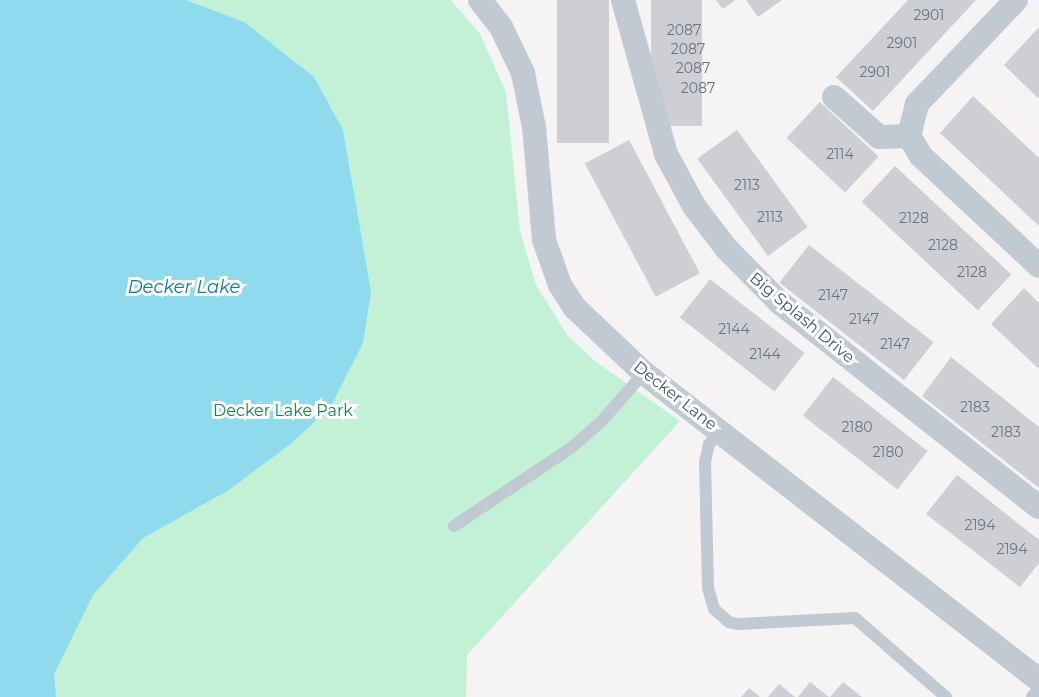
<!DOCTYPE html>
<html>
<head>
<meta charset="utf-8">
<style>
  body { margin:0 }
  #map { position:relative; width:1039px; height:697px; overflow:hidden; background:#f5f3f3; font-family:Montserrat,sans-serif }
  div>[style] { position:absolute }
  .green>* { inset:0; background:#c3f1d5 }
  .water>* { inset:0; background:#90daee }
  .building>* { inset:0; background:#cdcfd5; transform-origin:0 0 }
  .service>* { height:12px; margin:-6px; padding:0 6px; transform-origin:6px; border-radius:6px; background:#c1cad2 }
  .minor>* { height:24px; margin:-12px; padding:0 12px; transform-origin:12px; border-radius:12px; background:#c1cad2 }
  span { translate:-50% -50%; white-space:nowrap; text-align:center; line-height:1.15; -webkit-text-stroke:6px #fff; paint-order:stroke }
  .number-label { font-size:14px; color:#6b747e }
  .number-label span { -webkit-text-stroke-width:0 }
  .street-label { font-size:16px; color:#4a5661 }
  .park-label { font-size:16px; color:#17864f }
  .water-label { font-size:18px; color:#0c7c9b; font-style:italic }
</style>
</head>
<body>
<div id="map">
  <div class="green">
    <i style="clip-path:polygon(0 0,451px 0,480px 34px,506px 92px,520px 231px,536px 285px,568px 336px,595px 361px,680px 421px,467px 655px,466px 697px,0 697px)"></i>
  </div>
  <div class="water">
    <i style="clip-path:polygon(0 0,186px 0,244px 22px,314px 77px,343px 130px,371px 292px,363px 343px,331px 406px,292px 443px,229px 490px,143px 538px,93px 595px,54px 674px,56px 697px,0 697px)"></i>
  </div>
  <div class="building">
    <i style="left:557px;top:0;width:52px;height:143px"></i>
    <i style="left:651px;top:0;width:51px;height:126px"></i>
    <i style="clip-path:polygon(716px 0,735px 0,723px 9px)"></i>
    <i style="clip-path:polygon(746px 0,782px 0,758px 17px)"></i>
    <i style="clip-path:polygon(908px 0,976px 0,873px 111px,836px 77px)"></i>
    <i style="clip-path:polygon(1038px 28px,1039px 30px,1039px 99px,1004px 65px)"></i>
    <i style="clip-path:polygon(973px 96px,1039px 158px,1039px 226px,940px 133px)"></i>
    <i style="left:820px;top:102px;width:80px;height:49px;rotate:43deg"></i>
    <i style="left:737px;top:130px;width:120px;height:49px;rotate:54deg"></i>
    <i style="left:629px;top:140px;width:151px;height:50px;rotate:62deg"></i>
    <i style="left:895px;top:166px;width:159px;height:49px;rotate:43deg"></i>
    <i style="left:809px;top:245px;width:158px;height:48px;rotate:38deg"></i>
    <i style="left:710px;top:279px;width:120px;height:49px;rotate:38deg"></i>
    <i style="clip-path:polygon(1024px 288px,1039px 303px,1039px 369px,991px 324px)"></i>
    <i style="clip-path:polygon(951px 357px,1039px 427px,1039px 488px,922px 396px)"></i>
    <i style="left:833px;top:377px;width:120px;height:49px;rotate:38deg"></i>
    <i style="clip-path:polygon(957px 475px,1039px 540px,1039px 563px,1020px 587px,926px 514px)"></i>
    <i style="clip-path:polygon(810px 682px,829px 697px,798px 697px)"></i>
    <i style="clip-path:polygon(843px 682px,862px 697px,830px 697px)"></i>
    <i style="clip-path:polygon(779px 684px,790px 693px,795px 697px,768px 697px)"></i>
    <i style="clip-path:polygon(749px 688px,760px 697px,741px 697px)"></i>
  </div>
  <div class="service">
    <i style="left:720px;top:431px;width:17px;rotate:130deg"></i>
    <i style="left:709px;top:444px;width:19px;rotate:102deg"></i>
    <i style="left:705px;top:463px;width:125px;rotate:88.6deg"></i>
    <i style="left:708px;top:588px;width:22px;rotate:74deg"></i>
    <i style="left:714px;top:609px;width:20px;rotate:41deg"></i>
    <i style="left:729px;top:622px;width:9px;rotate:13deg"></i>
    <i style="left:738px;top:624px;width:117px;rotate:-2.9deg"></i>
    <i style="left:855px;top:618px;width:121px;rotate:41deg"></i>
    <i style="left:454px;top:526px;width:141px;rotate:-33.7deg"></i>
    <i style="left:571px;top:448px;width:38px;rotate:-41deg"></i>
    <i style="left:600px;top:423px;width:67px;rotate:-48.7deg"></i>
    <i style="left:1032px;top:697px;width:11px;rotate:-49deg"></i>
  </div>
  <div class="minor">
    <i style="left:480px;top:0;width:34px;rotate:52deg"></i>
    <i style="left:501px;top:27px;width:51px;rotate:64.4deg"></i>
    <i style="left:523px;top:73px;width:55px;rotate:78.5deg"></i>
    <i style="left:534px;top:127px;width:113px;rotate:84.9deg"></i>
    <i style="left:544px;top:240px;width:48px;rotate:70.4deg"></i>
    <i style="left:560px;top:285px;width:27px;rotate:57deg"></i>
    <i style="left:575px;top:308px;width:95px;rotate:43.3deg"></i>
    <i style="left:644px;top:373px;width:500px;rotate:37.85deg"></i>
    <i style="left:623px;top:0;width:160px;rotate:74.4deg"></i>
    <i style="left:666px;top:154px;width:59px;rotate:61.7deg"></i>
    <i style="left:694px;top:206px;width:53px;rotate:52.7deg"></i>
    <i style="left:726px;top:248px;width:76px;rotate:45.5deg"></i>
    <i style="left:779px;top:302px;width:331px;rotate:38.3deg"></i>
    <i style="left:1016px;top:0;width:144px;rotate:133.6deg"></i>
    <i style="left:917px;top:104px;width:33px;rotate:104deg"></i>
    <i style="left:909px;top:136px;width:23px;rotate:59deg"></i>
    <i style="left:921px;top:156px;width:161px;rotate:43deg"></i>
    <i style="left:834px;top:97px;width:60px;rotate:41.6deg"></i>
    <i style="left:879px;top:137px;width:30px;rotate:-2deg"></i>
  </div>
  <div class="number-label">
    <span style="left:929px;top:15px">2901</span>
    <span style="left:684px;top:30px">2087</span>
    <span style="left:902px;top:43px">2901</span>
    <span style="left:688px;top:49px">2087</span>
    <span style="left:693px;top:68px">2087</span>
    <span style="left:875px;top:72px">2901</span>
    <span style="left:698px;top:88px">2087</span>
    <span style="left:840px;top:154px">2114</span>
    <span style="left:747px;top:185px">2113</span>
    <span style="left:770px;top:217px">2113</span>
    <span style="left:914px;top:218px">2128</span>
    <span style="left:943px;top:245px">2128</span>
    <span style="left:972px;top:272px">2128</span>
    <span style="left:833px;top:295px">2147</span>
    <span style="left:864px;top:319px">2147</span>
    <span style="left:734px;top:329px">2144</span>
    <span style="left:895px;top:344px">2147</span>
    <span style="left:765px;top:354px">2144</span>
    <span style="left:975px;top:407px">2183</span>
    <span style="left:857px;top:427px">2180</span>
    <span style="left:1006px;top:432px">2183</span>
    <span style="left:888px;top:452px">2180</span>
    <span style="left:980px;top:525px">2194</span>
    <span style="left:1012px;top:549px">2194</span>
  </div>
  <div class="street-label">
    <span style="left:802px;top:318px;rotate:40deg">Big Splash Drive</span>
    <span style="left:675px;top:396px;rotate:38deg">Decker Lane</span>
  </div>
  <div class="park-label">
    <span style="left:283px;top:411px">Decker Lake Park</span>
  </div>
  <div class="water-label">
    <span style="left:184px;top:287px">Decker Lake</span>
  </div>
</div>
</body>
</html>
